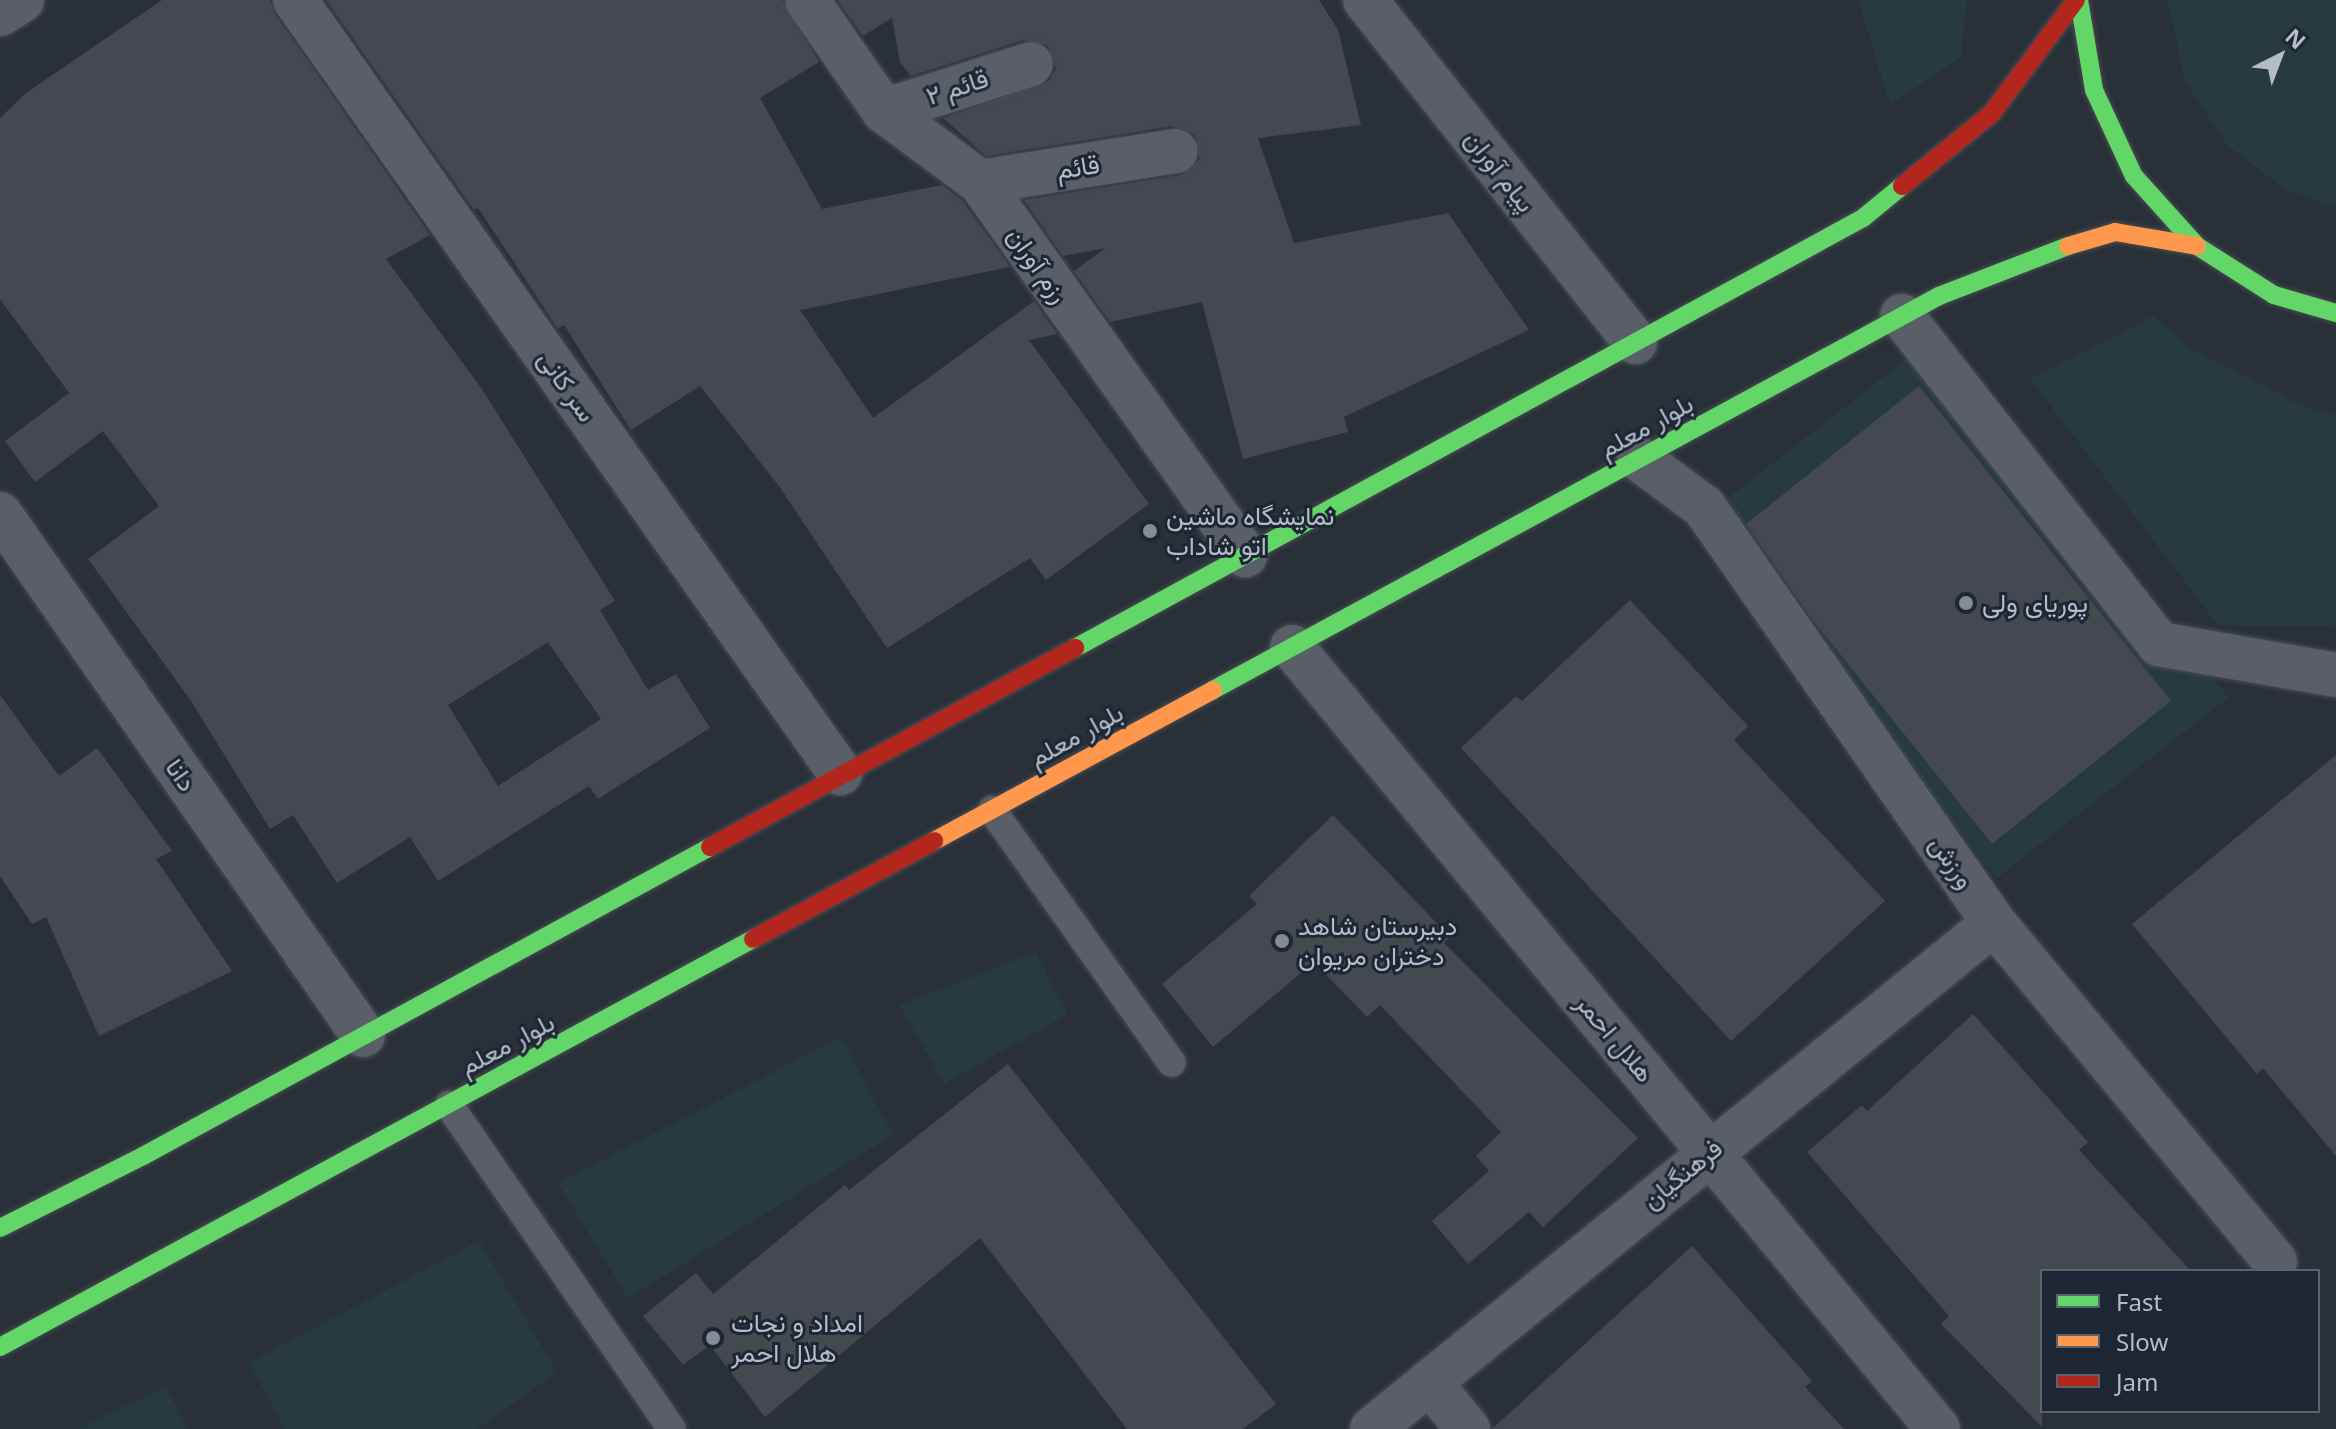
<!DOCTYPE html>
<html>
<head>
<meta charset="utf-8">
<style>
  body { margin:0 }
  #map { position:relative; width:2336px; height:1429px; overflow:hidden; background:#2a3038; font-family:"Noto Sans",Vazirmatn,sans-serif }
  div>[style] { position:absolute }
  .green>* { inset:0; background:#273a3e; transform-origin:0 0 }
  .building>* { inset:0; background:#444950 }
  .roads { filter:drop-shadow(0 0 2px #484c53) drop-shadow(0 0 2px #484c53) }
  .lane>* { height:28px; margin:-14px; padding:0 14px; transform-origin:14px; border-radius:14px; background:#5a5e66 }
  .street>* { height:44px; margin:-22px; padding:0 22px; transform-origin:22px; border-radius:22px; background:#5a5e66 }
  .fast>* { height:18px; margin:-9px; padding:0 9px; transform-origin:9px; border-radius:9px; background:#63d668 }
  .slow>* { height:18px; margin:-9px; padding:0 9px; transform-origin:9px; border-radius:9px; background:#ff974d }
  .jam>* { height:18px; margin:-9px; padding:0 9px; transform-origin:9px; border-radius:9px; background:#b3261e }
  .dots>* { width:22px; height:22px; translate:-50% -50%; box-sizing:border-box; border:4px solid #1d2633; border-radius:50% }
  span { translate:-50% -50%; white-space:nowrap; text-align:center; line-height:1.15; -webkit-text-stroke:6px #1d2633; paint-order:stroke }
  .street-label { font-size:26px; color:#b4bcc9 }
  .poi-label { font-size:26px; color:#b4bcc9 }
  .left { translate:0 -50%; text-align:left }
  .legend { position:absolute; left:2040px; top:1269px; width:280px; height:144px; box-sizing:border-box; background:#1d2633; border:2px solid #59626f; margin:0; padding:10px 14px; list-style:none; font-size:24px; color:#b4bcc9 }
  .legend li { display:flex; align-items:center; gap:16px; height:40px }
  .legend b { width:40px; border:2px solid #59626f }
  .north { position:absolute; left:2240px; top:16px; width:80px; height:80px; -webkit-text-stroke:6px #1d2633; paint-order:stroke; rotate:42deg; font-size:22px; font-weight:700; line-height:32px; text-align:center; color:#b4bcc9 }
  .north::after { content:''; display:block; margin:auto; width:28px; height:36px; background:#b4bcc9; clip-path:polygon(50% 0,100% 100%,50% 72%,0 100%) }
</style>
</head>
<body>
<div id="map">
  <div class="green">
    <i style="clip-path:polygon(1858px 0,1967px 0,1961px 57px,1890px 105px)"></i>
    <i style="clip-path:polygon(2167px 0,2336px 0,2336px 208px,2284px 189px,2226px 144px,2185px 81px)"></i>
    <i style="clip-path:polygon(2154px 316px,2191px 349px,2298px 404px,2336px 416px,2336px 627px,2218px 625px,2030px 379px)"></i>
    <i style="left:1942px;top:331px;width:465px;height:294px;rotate:52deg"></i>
    <i style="clip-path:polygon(1036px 952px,1068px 1014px,944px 1084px,900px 1005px)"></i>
    <i style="clip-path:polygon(841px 1037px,893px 1135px,628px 1298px,558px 1183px)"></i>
    <i style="clip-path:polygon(479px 1241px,557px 1372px,478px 1429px,285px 1429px,249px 1363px)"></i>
    <i style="clip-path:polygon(166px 1387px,188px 1429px,77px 1429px)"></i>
  </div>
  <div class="building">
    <i style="clip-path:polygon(evenodd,162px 0,270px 0,275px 14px,430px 235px,386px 259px,482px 389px,615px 601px,600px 610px,648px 690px,676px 674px,710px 728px,598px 799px,589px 786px,438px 881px,410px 837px,337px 883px,293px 815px,270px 829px,191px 701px,88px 559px,159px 506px,103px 431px,35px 482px,5px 441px,69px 393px,0 299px,0 118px,26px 93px,162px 0,548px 642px,601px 719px,498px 786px,448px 705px,548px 642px)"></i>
    <i style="clip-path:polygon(326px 0,782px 0,819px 62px,760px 98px,822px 209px,942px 185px,962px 200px,1010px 267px,800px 310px,873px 418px,1034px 301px,1057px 334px,1029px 340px,1149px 504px,1046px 580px,1030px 558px,887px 648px,779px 486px,700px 386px,631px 430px,564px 325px,558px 329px,478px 208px,474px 210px)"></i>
    <i style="clip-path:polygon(837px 0,1319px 0,1338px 30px,1361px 125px,1258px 138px,1294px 243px,1448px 213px,1529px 330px,1344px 417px,1348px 432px,1243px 459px,1202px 302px,1110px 322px,1074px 271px,1106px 248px,1063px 256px,1024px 200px,1181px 175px,1200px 159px,1195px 135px,1172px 126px,986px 156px,943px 118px,1049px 81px,1056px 69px,1048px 46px,1023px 40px,911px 76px,900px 62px,892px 18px,863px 36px)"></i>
    <i style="clip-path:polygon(1919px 386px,2171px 701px,1992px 844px,1812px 619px,1746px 524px)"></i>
    <i style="clip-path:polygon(1630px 600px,1748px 726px,1734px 740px,1885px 901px,1731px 1041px,1461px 748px,1516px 696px,1522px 701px)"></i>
    <i style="clip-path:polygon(0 695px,59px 776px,97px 748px,172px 851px,156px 859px,232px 971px,99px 1036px,46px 917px,32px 924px,0 876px)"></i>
    <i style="clip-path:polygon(2336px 755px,2336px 1156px,2263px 1068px,2257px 1074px,2132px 924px)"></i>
    <i style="clip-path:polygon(1333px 815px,1450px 937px,1444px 943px,1638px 1138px,1543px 1227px,1529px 1212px,1468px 1264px,1432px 1221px,1489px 1171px,1476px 1156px,1501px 1132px,1380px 1005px,1367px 1017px,1314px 962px,1213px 1047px,1162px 984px,1257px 904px,1249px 896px)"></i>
    <i style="clip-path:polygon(1973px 1014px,2088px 1142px,2079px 1150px,2191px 1271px,2042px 1271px,2042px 1427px,1941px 1324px,1949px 1316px,1807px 1152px,1862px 1105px,1867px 1111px)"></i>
    <i style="clip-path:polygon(1008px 1064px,1276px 1404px,1243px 1429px,1127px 1429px,980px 1238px,765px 1417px,710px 1345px,683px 1365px,643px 1316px,696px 1273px,713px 1294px,845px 1185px,849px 1190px)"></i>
    <i style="clip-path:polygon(1692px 1246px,1812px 1381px,1805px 1387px,1844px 1429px,1492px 1429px)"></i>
  </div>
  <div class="roads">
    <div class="lane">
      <i style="left:992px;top:810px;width:310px;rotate:54.6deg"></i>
      <i style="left:449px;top:1105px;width:393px;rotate:55.5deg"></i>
    </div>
    <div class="street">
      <i style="left:295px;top:0;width:946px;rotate:54.81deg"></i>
      <i style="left:807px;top:0;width:135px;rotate:55.3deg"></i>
      <i style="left:884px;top:111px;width:119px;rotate:36.5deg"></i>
      <i style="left:980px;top:182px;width:458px;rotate:54.6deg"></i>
      <i style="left:1365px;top:0;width:436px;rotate:51.7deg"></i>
      <i style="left:0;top:14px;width:26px;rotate:-32deg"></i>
      <i style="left:884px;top:111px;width:154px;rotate:-17.7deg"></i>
      <i style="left:980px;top:182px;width:198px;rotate:-9deg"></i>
      <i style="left:1902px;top:316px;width:417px;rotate:51.9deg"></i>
      <i style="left:2159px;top:644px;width:180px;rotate:9.9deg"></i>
      <i style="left:1639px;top:459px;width:81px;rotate:36.4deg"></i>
      <i style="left:1704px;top:507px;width:507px;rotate:55.12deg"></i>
      <i style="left:1994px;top:923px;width:440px;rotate:50.3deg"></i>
      <i style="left:0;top:514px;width:635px;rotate:55.13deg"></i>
      <i style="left:1292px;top:647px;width:1014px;rotate:50.44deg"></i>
      <i style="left:1429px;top:1382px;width:61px;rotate:50.3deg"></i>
      <i style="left:1372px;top:1429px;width:802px;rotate:-39.13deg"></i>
    </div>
    <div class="fast">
      <i style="left:2079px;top:0;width:91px;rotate:80.5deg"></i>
      <i style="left:2094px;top:90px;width:95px;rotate:65.1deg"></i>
      <i style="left:2134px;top:176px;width:94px;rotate:48deg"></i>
      <i style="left:2197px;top:246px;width:91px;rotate:32.5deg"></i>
      <i style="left:2274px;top:295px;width:65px;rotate:16.2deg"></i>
      <i style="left:1075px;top:648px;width:898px;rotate:-28.62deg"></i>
      <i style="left:1863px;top:218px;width:50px;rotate:-39.4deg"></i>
      <i style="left:1213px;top:690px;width:826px;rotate:-28.49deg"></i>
      <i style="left:1939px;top:296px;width:138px;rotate:-21.2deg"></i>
      <i style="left:0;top:1228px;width:160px;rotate:-26.7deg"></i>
      <i style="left:143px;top:1156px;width:646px;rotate:-28.59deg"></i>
      <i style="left:0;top:1347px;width:856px;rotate:-28.45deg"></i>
    </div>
    <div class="slow">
      <i style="left:2068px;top:246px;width:49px;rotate:-16.6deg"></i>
      <i style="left:2115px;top:232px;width:83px;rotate:9.7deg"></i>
      <i style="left:934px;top:841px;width:317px;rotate:-28.4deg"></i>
    </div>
    <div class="jam">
      <i style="left:1902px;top:186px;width:116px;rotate:-39deg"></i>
      <i style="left:1992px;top:113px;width:141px;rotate:-53.4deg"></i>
      <i style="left:710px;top:847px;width:416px;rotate:-28.6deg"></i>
      <i style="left:753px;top:939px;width:206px;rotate:-28.4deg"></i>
    </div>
  </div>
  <div class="dots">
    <i style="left:1150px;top:531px;background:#848b96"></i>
    <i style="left:1966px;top:603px;background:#848b96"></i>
    <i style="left:1282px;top:941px;background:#848b96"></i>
    <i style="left:713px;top:1338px;background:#848b96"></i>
  </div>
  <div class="street-label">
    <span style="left:957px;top:87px;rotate:-18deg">قائم ۲</span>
    <span style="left:1078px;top:167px;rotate:-9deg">قائم</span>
    <span style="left:1500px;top:171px;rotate:52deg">پیام آوران</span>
    <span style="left:1038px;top:265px;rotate:55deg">رزم آوران</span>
    <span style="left:567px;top:386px;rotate:55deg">سر کانی</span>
    <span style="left:1646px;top:426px;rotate:-29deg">بلوار معلم</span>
    <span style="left:1076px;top:735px;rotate:-29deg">بلوار معلم</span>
    <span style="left:181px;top:775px;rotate:55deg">دانا</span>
    <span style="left:1952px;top:862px;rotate:55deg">ورزش</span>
    <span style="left:1615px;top:1038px;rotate:50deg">هلال احمر</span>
    <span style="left:507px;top:1044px;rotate:-28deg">بلوار معلم</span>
    <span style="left:1682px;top:1174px;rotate:-39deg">فرهنگیان</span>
  </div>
  <div class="poi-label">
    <span class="left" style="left:1166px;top:531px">نمایشگاه ماشین<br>اتو شاداب</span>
    <span class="left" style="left:1982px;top:603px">پوریای ولی</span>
    <span class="left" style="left:1298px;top:941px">دبیرستان شاهد<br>دختران مریوان</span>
    <span class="left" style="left:731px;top:1338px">امداد و نجات<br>هلال احمر</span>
  </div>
  <ul class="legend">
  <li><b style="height:10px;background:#63d668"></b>Fast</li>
  <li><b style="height:10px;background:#ff974d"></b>Slow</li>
  <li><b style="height:10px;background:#b3261e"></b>Jam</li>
  </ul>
  <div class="north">N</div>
</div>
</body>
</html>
